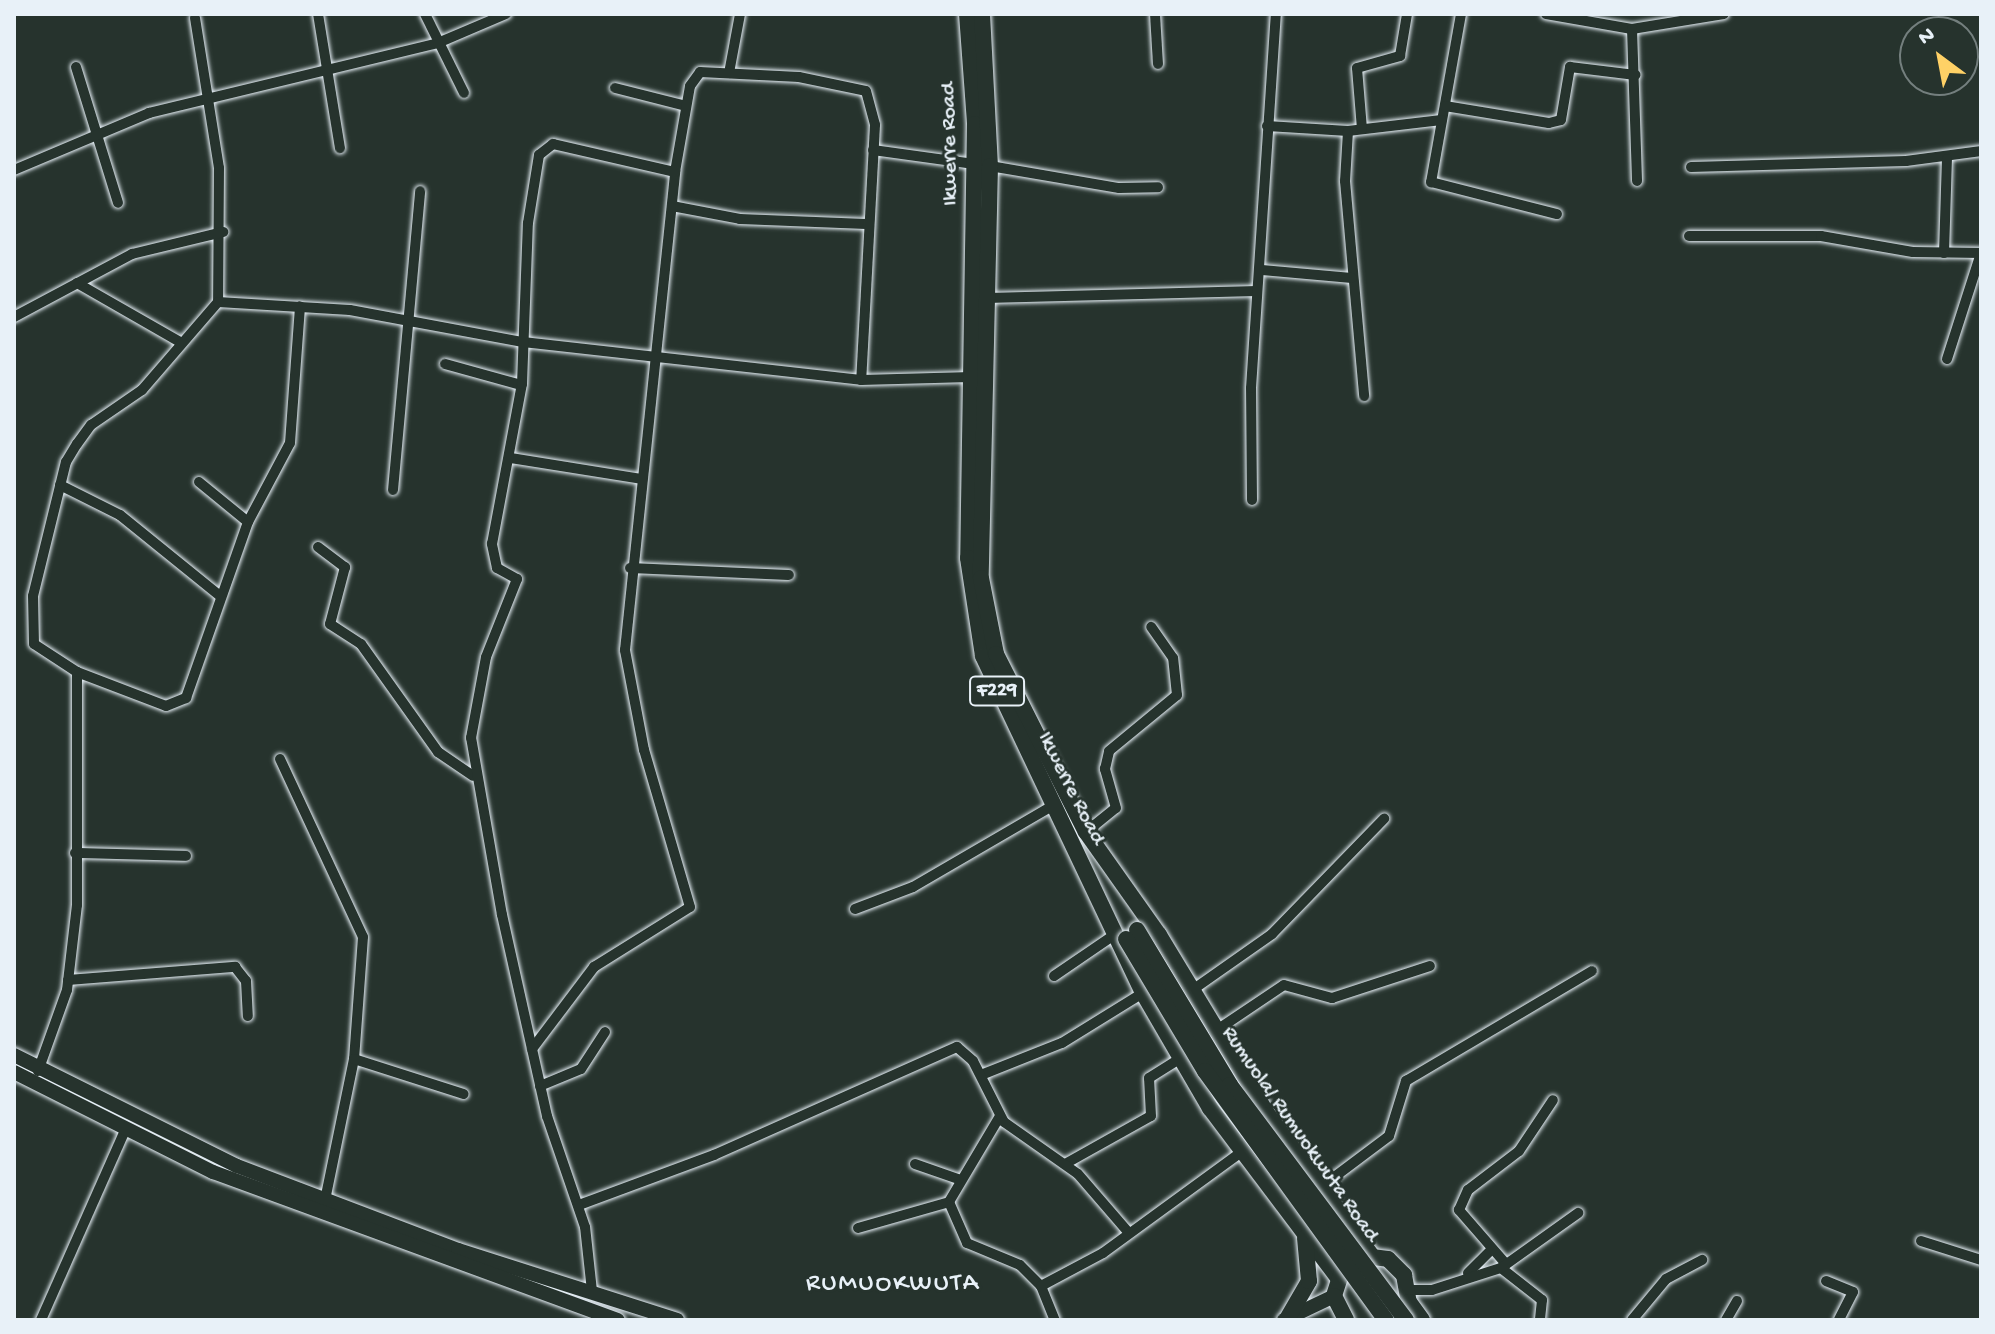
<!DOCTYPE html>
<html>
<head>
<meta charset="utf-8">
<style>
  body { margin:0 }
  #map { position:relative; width:1995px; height:1334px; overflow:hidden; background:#26332d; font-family:"Gochi Hand",sans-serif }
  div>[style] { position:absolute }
  .roads { filter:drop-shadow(0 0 2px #e8f1f8) drop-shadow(0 0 2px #e8f1f8) }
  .street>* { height:10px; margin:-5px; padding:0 5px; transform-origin:5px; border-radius:5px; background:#26332d }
  .secondary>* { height:14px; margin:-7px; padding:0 7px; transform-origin:7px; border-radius:7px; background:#26332d }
  .primary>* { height:16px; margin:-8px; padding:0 8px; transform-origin:8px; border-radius:8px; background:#26332d }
  .bridges { filter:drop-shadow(0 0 2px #e8f1f8) drop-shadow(0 0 2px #e8f1f8) }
  .primary-bridge>* { height:16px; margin:-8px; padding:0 8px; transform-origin:8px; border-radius:8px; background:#26332d }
  span { translate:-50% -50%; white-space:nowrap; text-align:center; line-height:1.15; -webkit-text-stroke:6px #26332d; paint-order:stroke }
  .shield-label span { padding:2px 6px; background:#26332d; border:2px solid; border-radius:6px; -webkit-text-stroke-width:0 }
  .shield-label { font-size:20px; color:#e8f1f8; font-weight:700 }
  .street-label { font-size:22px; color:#e8f1f8 }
  .quarter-label { font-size:26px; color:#e8f1f8; letter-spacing:2px }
  .frame { position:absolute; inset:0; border:16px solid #e8f1f8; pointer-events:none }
  .north { position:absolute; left:1899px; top:16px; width:80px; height:80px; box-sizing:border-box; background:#26332d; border:2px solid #747f7e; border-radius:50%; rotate:328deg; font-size:22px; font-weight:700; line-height:32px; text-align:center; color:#e8f1f8 }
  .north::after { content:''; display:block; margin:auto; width:28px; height:36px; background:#ffd166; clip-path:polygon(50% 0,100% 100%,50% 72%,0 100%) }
</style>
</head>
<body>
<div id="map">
  <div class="roads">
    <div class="street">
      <i style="left:318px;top:14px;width:136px;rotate:80.7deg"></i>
      <i style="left:425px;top:14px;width:88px;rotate:63.7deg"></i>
      <i style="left:1155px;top:14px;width:50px;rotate:86.6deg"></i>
      <i style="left:1461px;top:14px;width:171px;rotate:100.1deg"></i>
      <i style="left:1431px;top:182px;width:130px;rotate:14.3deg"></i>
      <i style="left:1546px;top:14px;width:87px;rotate:9.9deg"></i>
      <i style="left:1632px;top:29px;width:93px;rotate:-9.3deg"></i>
      <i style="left:195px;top:18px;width:152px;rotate:80.9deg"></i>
      <i style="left:219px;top:168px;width:134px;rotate:90.4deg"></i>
      <i style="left:1632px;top:29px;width:152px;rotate:88.1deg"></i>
      <i style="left:76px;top:67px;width:142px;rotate:72.8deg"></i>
      <i style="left:729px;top:73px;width:60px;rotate:-79.4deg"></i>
      <i style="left:615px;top:88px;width:73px;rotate:14.2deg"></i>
      <i style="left:1445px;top:106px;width:105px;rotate:9.3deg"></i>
      <i style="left:1549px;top:123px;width:12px;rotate:-14deg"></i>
      <i style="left:1561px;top:120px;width:54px;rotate:-80.4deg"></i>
      <i style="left:1570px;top:67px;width:66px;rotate:6.9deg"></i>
      <i style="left:1267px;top:126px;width:81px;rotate:3.5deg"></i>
      <i style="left:1348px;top:131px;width:94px;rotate:-6.7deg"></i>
      <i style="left:1362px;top:129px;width:61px;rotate:-94.7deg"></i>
      <i style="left:1357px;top:68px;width:45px;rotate:-15.6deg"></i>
      <i style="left:1400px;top:56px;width:43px;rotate:-80.5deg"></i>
      <i style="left:1348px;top:131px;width:50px;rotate:93.4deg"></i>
      <i style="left:1345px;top:181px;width:216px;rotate:84.9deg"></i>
      <i style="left:873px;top:150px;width:102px;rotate:7.9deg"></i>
      <i style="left:990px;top:166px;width:131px;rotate:9.7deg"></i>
      <i style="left:1119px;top:188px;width:39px;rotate:-1deg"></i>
      <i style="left:1691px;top:167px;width:215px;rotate:-1.6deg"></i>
      <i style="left:1906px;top:161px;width:76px;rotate:-7.6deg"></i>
      <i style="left:14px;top:170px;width:147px;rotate:-22.9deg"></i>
      <i style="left:149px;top:113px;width:297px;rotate:-13.6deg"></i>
      <i style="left:438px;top:43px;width:74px;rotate:-23.1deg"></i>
      <i style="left:672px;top:206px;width:69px;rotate:10.8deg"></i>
      <i style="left:740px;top:219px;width:126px;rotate:2.3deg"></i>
      <i style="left:1689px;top:236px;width:132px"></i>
      <i style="left:1821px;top:236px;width:93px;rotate:9.9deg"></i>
      <i style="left:1913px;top:252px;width:68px;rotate:0.8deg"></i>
      <i style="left:1944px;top:253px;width:94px;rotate:-88.2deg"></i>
      <i style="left:1262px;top:270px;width:90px;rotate:5.1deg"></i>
      <i style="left:77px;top:283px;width:119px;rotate:29.8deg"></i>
      <i style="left:987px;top:298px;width:270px;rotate:-1.5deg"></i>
      <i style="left:14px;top:317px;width:134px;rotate:-28.1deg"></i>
      <i style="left:132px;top:254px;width:94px;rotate:-13.6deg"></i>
      <i style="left:1947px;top:359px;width:111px;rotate:-72.2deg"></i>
      <i style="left:445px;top:364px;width:79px;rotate:15.4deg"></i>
      <i style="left:511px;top:458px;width:133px;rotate:9.1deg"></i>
      <i style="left:199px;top:482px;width:63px;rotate:39.2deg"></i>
      <i style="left:60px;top:485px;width:67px;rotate:26.6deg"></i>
      <i style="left:120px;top:515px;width:129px;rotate:39deg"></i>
      <i style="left:393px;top:490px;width:300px;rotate:-84.8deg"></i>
      <i style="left:1252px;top:500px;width:112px;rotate:-90.5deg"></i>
      <i style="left:1251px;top:388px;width:375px;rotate:-86.2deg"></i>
      <i style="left:318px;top:547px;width:34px;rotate:37deg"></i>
      <i style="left:345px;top:567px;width:59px;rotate:104.7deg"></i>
      <i style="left:330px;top:624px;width:37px;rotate:33deg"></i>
      <i style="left:361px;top:644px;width:133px;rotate:54.5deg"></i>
      <i style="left:438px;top:752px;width:42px;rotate:34.4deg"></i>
      <i style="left:630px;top:568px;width:159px;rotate:2.5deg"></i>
      <i style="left:77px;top:672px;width:95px;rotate:20.9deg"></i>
      <i style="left:166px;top:706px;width:22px;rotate:-22deg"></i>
      <i style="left:186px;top:698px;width:187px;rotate:-70.6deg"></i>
      <i style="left:248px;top:522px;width:89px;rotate:-62deg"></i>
      <i style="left:290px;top:443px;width:137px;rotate:-85.8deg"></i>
      <i style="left:280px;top:759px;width:196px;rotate:65deg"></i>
      <i style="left:363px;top:937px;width:122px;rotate:94.2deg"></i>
      <i style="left:354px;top:1059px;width:144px;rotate:101.6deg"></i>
      <i style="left:1086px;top:832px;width:38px;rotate:-39deg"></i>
      <i style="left:1116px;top:808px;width:41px;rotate:-105.8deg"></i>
      <i style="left:1105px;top:769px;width:18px;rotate:-77deg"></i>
      <i style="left:1109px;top:751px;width:88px;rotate:-39.5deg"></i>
      <i style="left:1177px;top:695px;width:37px;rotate:-96deg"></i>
      <i style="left:1173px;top:658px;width:38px;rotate:-125deg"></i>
      <i style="left:75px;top:853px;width:111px;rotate:1.5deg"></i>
      <i style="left:855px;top:909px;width:62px;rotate:-20.8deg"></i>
      <i style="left:913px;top:887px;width:163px;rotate:-30.2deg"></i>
      <i style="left:1054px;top:976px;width:69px;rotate:-34.4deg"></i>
      <i style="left:68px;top:980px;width:168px;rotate:-4.5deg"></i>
      <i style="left:235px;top:967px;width:18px;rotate:52deg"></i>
      <i style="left:246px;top:981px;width:35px;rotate:87deg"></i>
      <i style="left:1191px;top:991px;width:99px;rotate:-35.1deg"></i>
      <i style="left:1272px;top:934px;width:161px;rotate:-45.8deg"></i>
      <i style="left:1214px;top:1032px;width:84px;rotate:-33.9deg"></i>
      <i style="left:1284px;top:985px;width:50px;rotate:15.2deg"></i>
      <i style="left:1332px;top:998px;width:103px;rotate:-18.1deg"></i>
      <i style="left:532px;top:1049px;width:103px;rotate:-52.9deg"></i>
      <i style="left:594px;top:967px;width:113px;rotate:-32deg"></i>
      <i style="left:690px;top:907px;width:164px;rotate:-106.3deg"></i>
      <i style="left:644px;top:750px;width:102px;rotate:-100.8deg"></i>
      <i style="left:625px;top:650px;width:481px;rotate:-84deg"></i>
      <i style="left:675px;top:172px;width:87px;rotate:-80.1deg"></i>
      <i style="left:690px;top:86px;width:17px;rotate:-54deg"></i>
      <i style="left:700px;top:72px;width:99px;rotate:2.9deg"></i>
      <i style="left:799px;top:77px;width:68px;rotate:11.8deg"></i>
      <i style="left:866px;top:91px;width:35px;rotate:75deg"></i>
      <i style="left:875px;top:125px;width:255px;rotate:93.1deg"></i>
      <i style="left:354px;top:1059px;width:115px;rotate:17.7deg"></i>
      <i style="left:38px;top:1071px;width:86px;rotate:-70.3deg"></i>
      <i style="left:67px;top:990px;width:86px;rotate:-83.3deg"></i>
      <i style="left:77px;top:905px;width:233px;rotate:-90deg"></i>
      <i style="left:77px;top:672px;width:51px;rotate:-146.9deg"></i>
      <i style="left:34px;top:644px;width:48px;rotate:-91.2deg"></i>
      <i style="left:33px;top:596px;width:138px;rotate:-76.2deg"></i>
      <i style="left:66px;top:462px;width:21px;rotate:-59deg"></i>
      <i style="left:77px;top:444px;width:24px;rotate:-54deg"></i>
      <i style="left:91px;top:425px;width:62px;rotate:-34.5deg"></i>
      <i style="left:142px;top:390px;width:116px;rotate:-49.2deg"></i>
      <i style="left:218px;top:302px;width:132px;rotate:3.5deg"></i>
      <i style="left:350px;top:310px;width:176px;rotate:10.5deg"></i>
      <i style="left:523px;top:342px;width:340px;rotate:6.4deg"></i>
      <i style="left:861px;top:380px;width:110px;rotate:-1.6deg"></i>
      <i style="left:981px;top:1075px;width:87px;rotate:-21.6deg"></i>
      <i style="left:1062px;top:1043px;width:95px;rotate:-31.7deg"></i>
      <i style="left:540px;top:1086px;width:44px;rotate:-22.5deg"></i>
      <i style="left:581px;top:1069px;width:44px;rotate:-57deg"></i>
      <i style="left:1000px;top:1116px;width:100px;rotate:120.7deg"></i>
      <i style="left:949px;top:1202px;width:45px;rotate:66.3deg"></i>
      <i style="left:967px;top:1243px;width:57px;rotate:22.5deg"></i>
      <i style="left:1020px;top:1265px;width:30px;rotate:45deg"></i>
      <i style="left:1041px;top:1286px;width:37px;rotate:68deg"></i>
      <i style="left:915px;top:1164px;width:46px;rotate:19.2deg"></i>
      <i style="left:1065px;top:1164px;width:98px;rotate:-29.2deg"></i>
      <i style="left:1151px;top:1116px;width:38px;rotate:-93deg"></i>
      <i style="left:1149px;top:1078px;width:38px;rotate:-32deg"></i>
      <i style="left:1321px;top:1187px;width:85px;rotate:-36.9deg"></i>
      <i style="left:1389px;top:1136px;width:58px;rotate:-72.8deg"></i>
      <i style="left:1406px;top:1081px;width:216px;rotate:-30.6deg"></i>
      <i style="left:579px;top:1205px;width:144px;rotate:-20.3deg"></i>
      <i style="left:714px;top:1155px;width:266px;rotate:-24deg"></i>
      <i style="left:957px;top:1047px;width:21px;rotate:41deg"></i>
      <i style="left:973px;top:1061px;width:68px;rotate:63.1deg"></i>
      <i style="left:1004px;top:1122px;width:90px;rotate:35.1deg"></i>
      <i style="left:1078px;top:1174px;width:77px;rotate:49.2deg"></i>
      <i style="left:858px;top:1228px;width:95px;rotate:-15.9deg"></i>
      <i style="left:1921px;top:1241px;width:63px;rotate:17.6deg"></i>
      <i style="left:1506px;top:1264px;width:72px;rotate:-131deg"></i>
      <i style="left:1459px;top:1210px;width:22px;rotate:-66deg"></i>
      <i style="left:1468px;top:1190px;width:64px;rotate:-37.4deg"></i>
      <i style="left:1519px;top:1151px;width:61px;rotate:-56.3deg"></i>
      <i style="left:1501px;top:1268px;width:52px;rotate:38deg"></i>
      <i style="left:1542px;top:1300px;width:20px;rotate:96deg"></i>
      <i style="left:1468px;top:1273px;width:33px;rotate:-45deg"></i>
      <i style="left:1826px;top:1281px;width:29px;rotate:22deg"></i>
      <i style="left:1853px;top:1292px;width:31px;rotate:117deg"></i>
      <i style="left:1041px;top:1286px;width:70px;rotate:-28deg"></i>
      <i style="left:1103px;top:1253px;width:173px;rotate:-36.1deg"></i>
      <i style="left:1409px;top:1290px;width:23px"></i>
      <i style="left:1432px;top:1290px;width:72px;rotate:-17.7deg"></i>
      <i style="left:1501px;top:1268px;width:95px;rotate:-35.5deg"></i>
      <i style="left:592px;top:1291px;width:64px;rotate:-96.2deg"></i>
      <i style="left:585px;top:1227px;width:117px;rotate:-108.9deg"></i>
      <i style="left:547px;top:1116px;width:206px;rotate:-102.6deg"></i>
      <i style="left:502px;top:915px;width:180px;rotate:-99.9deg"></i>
      <i style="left:471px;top:738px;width:82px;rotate:-79.5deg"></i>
      <i style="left:486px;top:657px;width:84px;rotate:-68.3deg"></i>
      <i style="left:517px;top:579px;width:23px;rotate:-151deg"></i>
      <i style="left:497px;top:568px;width:25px;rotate:-102deg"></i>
      <i style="left:492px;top:544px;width:163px;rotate:-79.4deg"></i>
      <i style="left:522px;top:384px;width:161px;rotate:-87.9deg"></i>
      <i style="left:528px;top:223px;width:69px;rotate:-80.8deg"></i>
      <i style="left:539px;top:155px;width:18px;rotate:-38deg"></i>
      <i style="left:553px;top:144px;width:125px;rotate:12.9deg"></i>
      <i style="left:41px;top:1320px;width:208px;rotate:-66.1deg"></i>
      <i style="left:1632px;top:1320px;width:53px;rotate:-50.3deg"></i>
      <i style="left:1666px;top:1279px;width:41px;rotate:-27.8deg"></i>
      <i style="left:1726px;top:1320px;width:22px;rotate:-60deg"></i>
    </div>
    <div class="secondary">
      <i style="left:14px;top:1055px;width:249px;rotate:26.5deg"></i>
      <i style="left:237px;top:1166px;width:236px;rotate:20.8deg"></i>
      <i style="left:458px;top:1250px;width:230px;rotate:17.7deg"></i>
      <i style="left:14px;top:1072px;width:223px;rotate:26.7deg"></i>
      <i style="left:213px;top:1172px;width:431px;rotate:20.1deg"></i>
      <i style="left:1284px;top:1320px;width:55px;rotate:-25.6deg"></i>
    </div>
    <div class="primary">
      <i style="left:967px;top:14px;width:110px;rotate:85.8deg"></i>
      <i style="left:975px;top:124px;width:434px;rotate:90.9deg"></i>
      <i style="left:968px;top:558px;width:99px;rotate:81.3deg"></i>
      <i style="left:983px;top:656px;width:373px;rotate:64.6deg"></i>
      <i style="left:1143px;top:993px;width:133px;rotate:59.8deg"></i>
      <i style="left:1210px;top:1108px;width:213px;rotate:53deg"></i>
      <i style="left:982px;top:14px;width:152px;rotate:87deg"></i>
      <i style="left:990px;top:166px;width:412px;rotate:91.3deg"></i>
      <i style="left:981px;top:578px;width:77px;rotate:78.8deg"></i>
      <i style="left:996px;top:654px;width:199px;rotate:63.2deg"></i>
      <i style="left:1086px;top:832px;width:126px;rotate:54.7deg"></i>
      <i style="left:1159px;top:935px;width:210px;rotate:58.8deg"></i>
      <i style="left:1268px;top:1115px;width:175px;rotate:53.6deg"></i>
      <i style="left:1364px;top:1256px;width:24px;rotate:7deg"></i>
      <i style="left:1388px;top:1259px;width:23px;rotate:45deg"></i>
      <i style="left:1404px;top:1275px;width:27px;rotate:80deg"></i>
      <i style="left:1409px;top:1302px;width:22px;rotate:124deg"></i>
      <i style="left:1342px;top:1271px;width:26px;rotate:108deg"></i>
      <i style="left:1334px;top:1296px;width:27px;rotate:63deg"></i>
      <i style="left:1409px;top:1302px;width:22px;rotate:54deg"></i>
      <i style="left:1287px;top:1319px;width:44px;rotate:-59.9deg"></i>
      <i style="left:1309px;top:1281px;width:43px;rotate:-95.3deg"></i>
    </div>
  </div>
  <div class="bridges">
    <div class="primary-bridge">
      <i style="left:1137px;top:930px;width:181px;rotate:59deg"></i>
      <i style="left:1230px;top:1085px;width:294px;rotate:53.2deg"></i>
      <i style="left:1126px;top:939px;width:154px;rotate:59.1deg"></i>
      <i style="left:1205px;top:1071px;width:308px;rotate:54deg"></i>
    </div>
  </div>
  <div class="shield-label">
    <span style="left:997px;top:691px">F229</span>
  </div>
  <div class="street-label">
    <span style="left:951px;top:144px;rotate:-91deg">Ikwerre Road</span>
    <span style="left:1070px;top:789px;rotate:63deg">Ikwerre Road</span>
    <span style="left:1299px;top:1135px;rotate:55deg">Rumuola/ Rumuokwuta Road</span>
  </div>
  <div class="quarter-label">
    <span style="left:893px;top:1285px">RUMUOKWUTA</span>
  </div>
  <div class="frame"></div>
  <div class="north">N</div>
</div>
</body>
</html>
